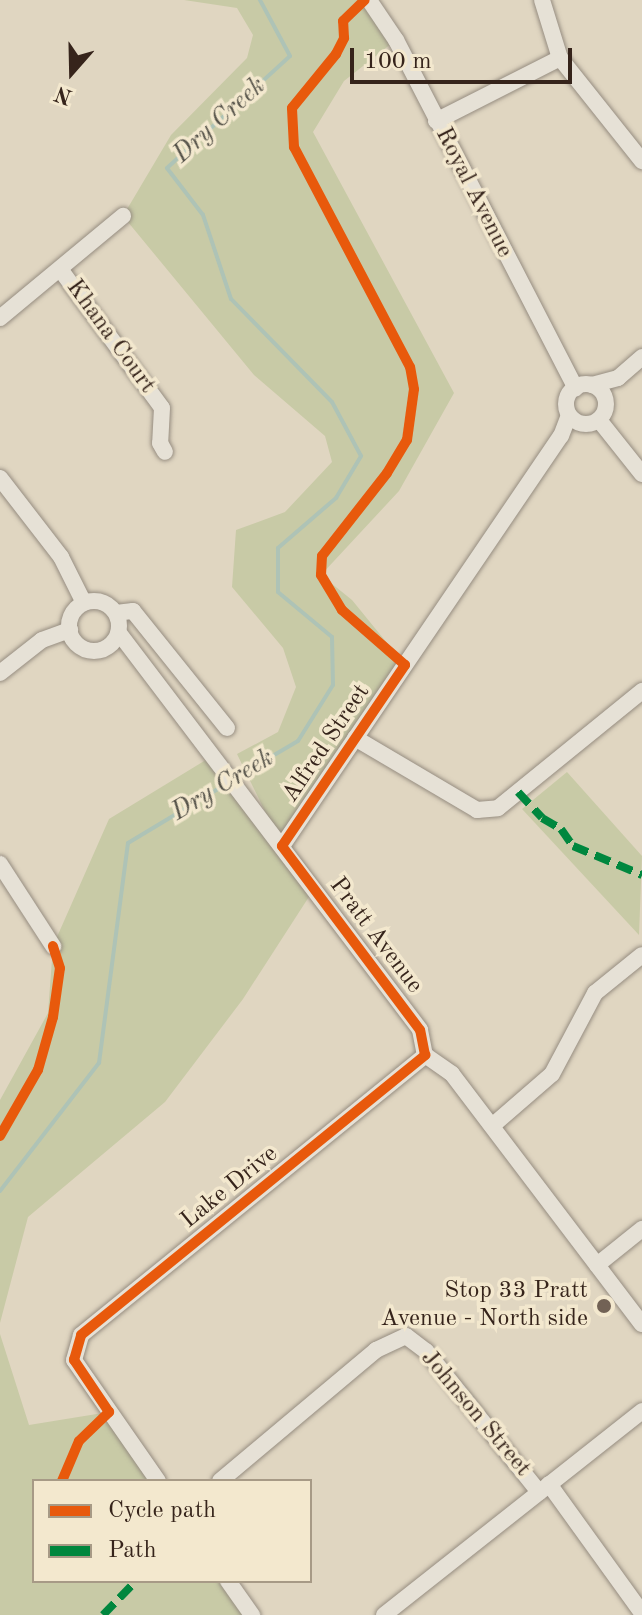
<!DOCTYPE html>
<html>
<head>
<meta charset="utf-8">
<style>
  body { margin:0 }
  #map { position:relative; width:642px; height:1615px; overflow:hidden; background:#e0d6c1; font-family:"Old Standard TT",serif }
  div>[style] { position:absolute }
  .green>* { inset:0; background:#c8caa6 }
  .stream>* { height:4px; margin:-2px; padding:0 2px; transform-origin:2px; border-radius:2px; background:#aec3b6 }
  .roads { filter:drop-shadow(0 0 2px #968d81) drop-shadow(0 0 2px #968d81) }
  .minor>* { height:16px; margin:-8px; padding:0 8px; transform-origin:8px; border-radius:8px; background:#e6e1d6 }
  .minor>.ring { margin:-8px; padding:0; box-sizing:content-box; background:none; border:16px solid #e6e1d6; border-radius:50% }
  .quiet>* { height:8px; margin-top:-4px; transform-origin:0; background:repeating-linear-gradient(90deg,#00873e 0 16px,transparent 0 24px) }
  .cycleway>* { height:10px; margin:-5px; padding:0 5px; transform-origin:5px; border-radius:5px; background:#e8590c }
  .dots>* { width:22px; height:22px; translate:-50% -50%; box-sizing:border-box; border:4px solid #f3e8ce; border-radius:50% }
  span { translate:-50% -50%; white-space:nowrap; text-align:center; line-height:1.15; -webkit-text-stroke:7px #f3e8ce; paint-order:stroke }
  .street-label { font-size:24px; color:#36241b }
  .poi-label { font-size:24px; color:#36241b }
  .right { translate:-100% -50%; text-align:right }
  .water-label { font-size:26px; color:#545148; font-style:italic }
  .legend { position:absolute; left:32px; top:1479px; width:280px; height:104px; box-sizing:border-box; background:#f3e8ce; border:2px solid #a79a86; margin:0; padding:10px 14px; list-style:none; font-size:24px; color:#36241b }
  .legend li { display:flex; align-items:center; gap:16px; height:40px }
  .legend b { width:40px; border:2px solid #a79a86 }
  .north { position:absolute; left:32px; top:32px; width:80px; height:80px; -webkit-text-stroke:6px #f3e8ce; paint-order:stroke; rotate:200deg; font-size:22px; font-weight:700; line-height:32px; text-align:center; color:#36241b }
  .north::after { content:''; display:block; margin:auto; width:28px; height:36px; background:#36241b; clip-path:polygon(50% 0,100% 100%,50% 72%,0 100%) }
  .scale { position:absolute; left:350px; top:48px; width:222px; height:36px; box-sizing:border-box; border:4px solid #36241b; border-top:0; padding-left:10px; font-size:24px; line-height:28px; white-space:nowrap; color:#36241b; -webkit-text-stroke:6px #f3e8ce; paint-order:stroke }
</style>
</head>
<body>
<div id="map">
  <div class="green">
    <i style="clip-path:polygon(184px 0,369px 0,396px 40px,344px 81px,313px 132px,454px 393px,399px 491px,321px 575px,352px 600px,405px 665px,282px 846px,314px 889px,243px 999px,165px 1102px,28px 1217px,0 1323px,0 1100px,48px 1013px,53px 946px,109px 819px,214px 755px,279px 840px,237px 754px,278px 732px,296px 687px,283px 648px,232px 587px,236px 530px,285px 512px,332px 462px,325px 436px,254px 375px,123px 216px,171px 135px,247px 58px,253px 35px,237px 8px)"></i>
    <i style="clip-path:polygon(567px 772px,642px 856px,639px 935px,522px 809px)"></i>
    <i style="clip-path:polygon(0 1334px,29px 1425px,109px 1412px,157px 1481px,34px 1481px,34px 1581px,227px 1581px,251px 1615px,0 1615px)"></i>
  </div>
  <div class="stream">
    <i style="left:235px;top:778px;width:73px;rotate:-30.4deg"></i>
    <i style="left:298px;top:741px;width:66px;rotate:-58deg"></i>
    <i style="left:333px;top:685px;width:48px;rotate:-91.2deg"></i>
    <i style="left:332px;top:637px;width:70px;rotate:-140.2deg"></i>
    <i style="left:278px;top:592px;width:44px;rotate:-90deg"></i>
    <i style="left:278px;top:548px;width:77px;rotate:-40.8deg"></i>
    <i style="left:336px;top:498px;width:49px;rotate:-59.2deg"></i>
    <i style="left:361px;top:456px;width:61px;rotate:-118.2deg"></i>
    <i style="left:332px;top:402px;width:144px;rotate:-134.4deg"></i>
    <i style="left:231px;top:299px;width:89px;rotate:-108.4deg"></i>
    <i style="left:203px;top:215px;width:59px;rotate:-127.5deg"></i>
    <i style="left:167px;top:168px;width:166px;rotate:-42.3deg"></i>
    <i style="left:290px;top:56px;width:64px;rotate:-118.2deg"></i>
    <i style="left:0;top:1191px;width:162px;rotate:-52.3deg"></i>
    <i style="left:99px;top:1063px;width:222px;rotate:-82.5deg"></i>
    <i style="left:128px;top:843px;width:117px;rotate:-31deg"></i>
  </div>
  <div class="roads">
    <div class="minor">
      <i style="left:369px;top:0;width:48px;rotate:56deg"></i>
      <i style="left:396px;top:40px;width:392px;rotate:62.7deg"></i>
      <i style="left:542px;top:0;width:61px;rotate:72.8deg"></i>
      <i style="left:560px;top:58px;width:132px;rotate:51.5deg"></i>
      <i style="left:436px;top:121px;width:139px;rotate:-26.9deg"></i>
      <i style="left:60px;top:269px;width:172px;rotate:53.7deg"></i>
      <i style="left:162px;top:408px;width:35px;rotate:93deg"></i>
      <i style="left:160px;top:443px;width:10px;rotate:61deg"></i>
      <i style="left:0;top:318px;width:160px;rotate:-39.7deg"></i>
      <i class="ring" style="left:566px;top:384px;width:24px;height:24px"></i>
      <i style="left:592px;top:385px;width:27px;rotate:-15deg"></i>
      <i style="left:618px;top:378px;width:32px;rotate:-41deg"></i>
      <i style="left:599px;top:420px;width:69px;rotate:51.5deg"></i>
      <i style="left:0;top:478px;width:100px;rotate:52.3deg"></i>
      <i style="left:61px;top:557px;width:51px;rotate:63.4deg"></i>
      <i class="ring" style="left:69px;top:601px;width:34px;height:34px"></i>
      <i style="left:116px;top:613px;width:17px;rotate:-7deg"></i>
      <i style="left:133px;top:611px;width:150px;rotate:51.2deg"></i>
      <i style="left:119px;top:633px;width:498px;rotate:52.8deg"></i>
      <i style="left:420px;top:1030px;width:25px;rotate:79deg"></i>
      <i style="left:425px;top:1055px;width:33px;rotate:35deg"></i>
      <i style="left:452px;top:1074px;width:314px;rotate:52.8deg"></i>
      <i style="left:0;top:673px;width:53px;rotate:-38.2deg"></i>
      <i style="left:42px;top:640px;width:30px;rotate:-20deg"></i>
      <i style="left:355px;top:738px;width:142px;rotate:30.5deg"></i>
      <i style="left:477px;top:810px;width:21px;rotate:-5deg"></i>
      <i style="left:498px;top:808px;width:186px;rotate:-39.1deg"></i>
      <i style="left:282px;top:846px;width:496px;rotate:-55.8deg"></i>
      <i style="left:561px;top:436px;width:22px;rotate:-69deg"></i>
      <i style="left:0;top:864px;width:98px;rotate:57.1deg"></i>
      <i style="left:492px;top:1126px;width:79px;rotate:-40.9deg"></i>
      <i style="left:552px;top:1074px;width:92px;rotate:-62deg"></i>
      <i style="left:595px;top:993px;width:60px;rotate:-39deg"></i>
      <i style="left:597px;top:1265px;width:58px;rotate:-38.7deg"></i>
      <i style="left:158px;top:1481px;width:147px;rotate:-124.8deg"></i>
      <i style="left:74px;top:1360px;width:26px;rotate:-74deg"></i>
      <i style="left:81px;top:1335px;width:444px;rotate:-39.1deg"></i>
      <i style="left:220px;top:1481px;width:204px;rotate:-40deg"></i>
      <i style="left:376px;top:1350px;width:33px;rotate:-25deg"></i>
      <i style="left:406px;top:1336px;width:25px;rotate:37deg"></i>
      <i style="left:426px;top:1351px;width:181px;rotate:51.3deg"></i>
      <i style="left:549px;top:1484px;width:159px;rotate:54.2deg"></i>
      <i style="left:228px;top:1581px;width:42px;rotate:54.8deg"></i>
      <i style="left:384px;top:1615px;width:329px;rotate:-38.3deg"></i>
    </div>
  </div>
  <div class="quiet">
    <i style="left:518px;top:792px;width:35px;rotate:47deg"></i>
    <i style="left:542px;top:818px;width:22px;rotate:30deg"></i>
    <i style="left:561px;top:829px;width:21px;rotate:55deg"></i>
    <i style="left:573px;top:846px;width:75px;rotate:22.8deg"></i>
    <i style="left:103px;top:1615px;width:47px;rotate:-45.9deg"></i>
  </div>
  <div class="cycleway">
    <i style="left:0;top:1136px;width:76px;rotate:-60.1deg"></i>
    <i style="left:38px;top:1070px;width:55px;rotate:-74.2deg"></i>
    <i style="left:53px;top:1017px;width:49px;rotate:-81.9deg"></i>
    <i style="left:60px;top:968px;width:23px;rotate:-108deg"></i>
    <i style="left:62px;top:1481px;width:43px;rotate:-67deg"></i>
    <i style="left:79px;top:1441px;width:42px;rotate:-44deg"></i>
    <i style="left:109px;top:1412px;width:63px;rotate:-123.9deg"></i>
    <i style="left:74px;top:1360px;width:26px;rotate:-74deg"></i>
    <i style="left:81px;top:1335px;width:444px;rotate:-39.1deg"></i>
    <i style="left:425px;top:1055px;width:25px;rotate:-101deg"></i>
    <i style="left:420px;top:1030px;width:230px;rotate:-126.9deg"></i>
    <i style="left:282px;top:846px;width:219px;rotate:-55.8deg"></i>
    <i style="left:405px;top:665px;width:84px;rotate:-138.9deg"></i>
    <i style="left:342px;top:610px;width:41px;rotate:-121deg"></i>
    <i style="left:321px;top:575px;width:19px;rotate:-87deg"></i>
    <i style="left:322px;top:556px;width:105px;rotate:-51.9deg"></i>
    <i style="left:387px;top:473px;width:39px;rotate:-59deg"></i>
    <i style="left:407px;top:440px;width:51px;rotate:-82.2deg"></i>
    <i style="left:414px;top:389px;width:22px;rotate:-100deg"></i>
    <i style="left:410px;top:367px;width:249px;rotate:-117.8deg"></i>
    <i style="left:294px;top:147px;width:39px;rotate:-93deg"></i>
    <i style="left:292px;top:108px;width:70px;rotate:-50.8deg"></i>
    <i style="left:336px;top:54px;width:18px;rotate:-63deg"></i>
    <i style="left:344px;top:38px;width:17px;rotate:-93deg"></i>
    <i style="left:343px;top:21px;width:30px;rotate:-44deg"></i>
  </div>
  <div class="dots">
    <i style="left:604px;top:1306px;background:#726255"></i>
  </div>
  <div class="street-label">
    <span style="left:473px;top:193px;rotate:63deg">Royal Avenue</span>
    <span style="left:110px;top:337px;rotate:54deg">Khana Court</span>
    <span style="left:327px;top:744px;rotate:-56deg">Alfred Street</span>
    <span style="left:375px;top:936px;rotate:53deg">Pratt Avenue</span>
    <span style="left:230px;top:1188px;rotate:-39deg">Lake Drive</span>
    <span style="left:475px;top:1414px;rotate:50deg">Johnson Street</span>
  </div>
  <div class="poi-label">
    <span class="right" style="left:588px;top:1306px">Stop 33 Pratt<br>Avenue - North side</span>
  </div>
  <div class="water-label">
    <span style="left:220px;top:121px;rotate:-42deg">Dry Creek</span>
    <span style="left:223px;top:786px;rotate:-31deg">Dry Creek</span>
  </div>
  <ul class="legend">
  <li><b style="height:10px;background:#e8590c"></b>Cycle path</li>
  <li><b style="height:10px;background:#00873e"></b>Path</li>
  </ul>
  <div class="north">N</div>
  <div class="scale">100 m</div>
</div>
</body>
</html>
